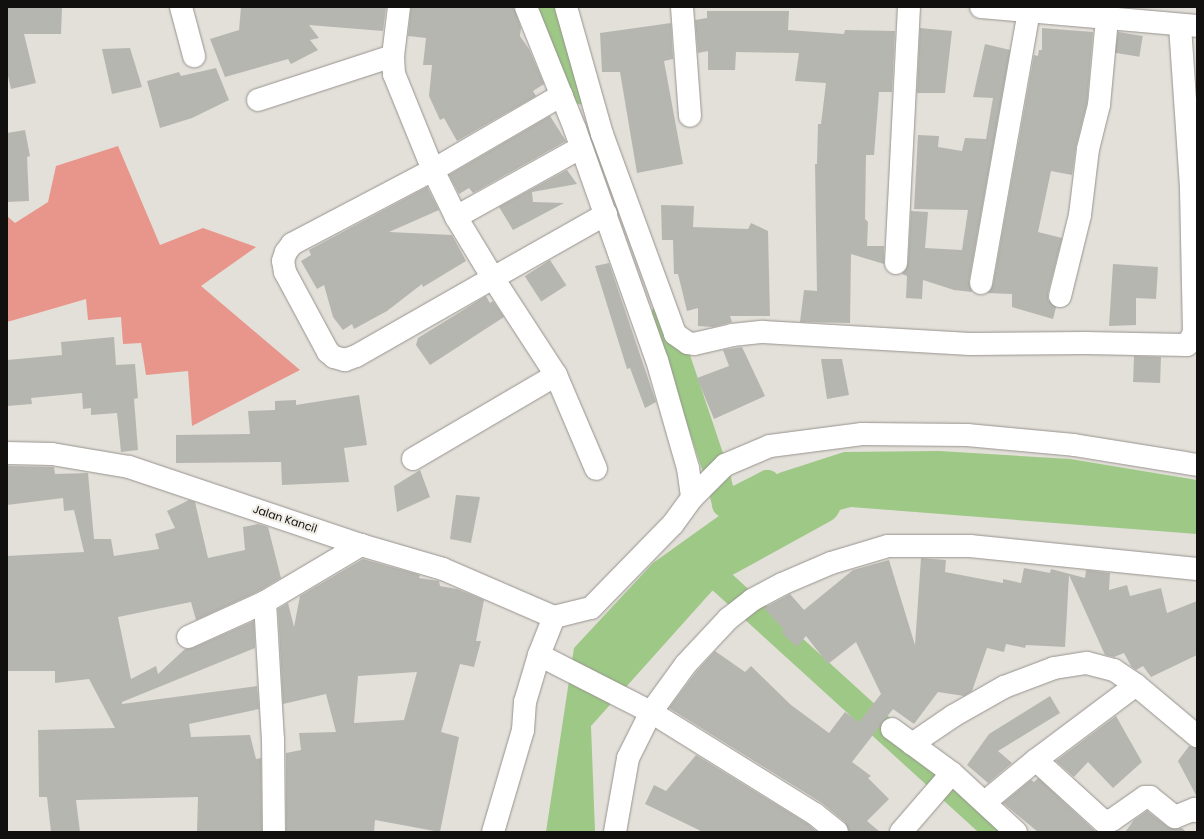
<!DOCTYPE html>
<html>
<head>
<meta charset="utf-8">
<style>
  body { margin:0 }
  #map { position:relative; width:1204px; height:839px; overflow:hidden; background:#e3dfd9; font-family:Poppins,sans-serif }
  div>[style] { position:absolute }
  .forest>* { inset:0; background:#e8968b }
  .water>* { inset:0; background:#9dc886 }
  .canal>* { height:25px; margin:-12.5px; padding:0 12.5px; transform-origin:12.5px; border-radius:12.5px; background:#9dc886 }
  .river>* { height:43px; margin:-21.5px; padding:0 21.5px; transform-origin:21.5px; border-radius:21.5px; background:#9dc886 }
  .building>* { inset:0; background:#b6b6b0; transform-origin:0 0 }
  .roads { filter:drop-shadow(0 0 1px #97938e) drop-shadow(0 0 1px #97938e) }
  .minor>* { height:22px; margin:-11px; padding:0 11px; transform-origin:11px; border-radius:11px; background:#fff }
  .major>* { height:22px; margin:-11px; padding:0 11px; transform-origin:11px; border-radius:11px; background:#fff }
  span { translate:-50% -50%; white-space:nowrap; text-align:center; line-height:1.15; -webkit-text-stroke:4px #f0ece6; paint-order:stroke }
  .street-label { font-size:11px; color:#11100e }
  .frame { position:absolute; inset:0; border:8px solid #11100e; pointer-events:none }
</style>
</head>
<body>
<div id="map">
  <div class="forest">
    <i style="clip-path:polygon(118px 146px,160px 245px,203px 228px,256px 247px,201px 286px,300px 370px,192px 426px,188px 371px,146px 375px,141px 343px,123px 344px,121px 317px,88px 320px,86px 299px,7px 322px,7px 216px,15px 223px,48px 202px,56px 166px)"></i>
  </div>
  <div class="water">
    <i style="clip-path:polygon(939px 451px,1070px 459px,1197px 480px,1197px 534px,851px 507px,744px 535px,721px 581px,591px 726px,595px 832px,546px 832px,574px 648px,653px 563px,779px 473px,844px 452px)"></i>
  </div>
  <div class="canal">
    <i style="left:550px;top:7px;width:90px;rotate:69.7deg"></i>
    <i style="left:663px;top:315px;width:169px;rotate:71.4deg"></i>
    <i style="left:717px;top:475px;width:30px;rotate:76deg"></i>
    <i style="left:724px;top:504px;width:48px;rotate:-27.1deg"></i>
    <i style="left:767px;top:482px;width:34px;rotate:62deg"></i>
    <i style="left:701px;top:567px;width:24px;rotate:35deg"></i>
    <i style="left:721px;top:581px;width:373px;rotate:42.3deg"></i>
  </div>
  <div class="river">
    <i style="left:692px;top:579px;width:15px;rotate:-53deg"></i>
    <i style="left:701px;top:567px;width:135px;rotate:-28.8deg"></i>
  </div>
  <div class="building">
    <i style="clip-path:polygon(7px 7px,62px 7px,61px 34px,24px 34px,36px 83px,11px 89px,7px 72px)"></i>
    <i style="clip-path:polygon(241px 7px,386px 7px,383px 31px,309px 25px,319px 38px,310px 40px,318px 50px,291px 64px,288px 59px,225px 77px,210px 39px,239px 30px)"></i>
    <i style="clip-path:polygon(411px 7px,514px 8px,521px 28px,520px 36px,529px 49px,544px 84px,533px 91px,536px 96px,457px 141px,444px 118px,440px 120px,429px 96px,432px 65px,423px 65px,426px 38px,408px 36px)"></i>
    <i style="clip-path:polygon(707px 11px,789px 11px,788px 30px,844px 34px,845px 30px,895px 31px,892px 92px,879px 92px,874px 155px,866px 155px,865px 219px,868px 222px,867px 246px,884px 246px,884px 264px,851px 254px,850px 323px,800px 322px,804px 290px,817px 291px,815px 164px,817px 164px,818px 124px,821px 124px,826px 83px,795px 81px,799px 53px,736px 52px,735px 70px,708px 70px,708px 51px,698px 53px,695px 20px,707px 18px)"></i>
    <i style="clip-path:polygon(671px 23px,673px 59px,664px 61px,683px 164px,637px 173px,620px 72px,602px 72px,600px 33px)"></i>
    <i style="clip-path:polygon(920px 28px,952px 31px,945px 93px,917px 93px)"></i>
    <i style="clip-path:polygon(1042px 28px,1093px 32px,1087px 103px,1076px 146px,1072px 175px,1051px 171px,1038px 232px,1062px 238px,1048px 293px,1048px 300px,1056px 307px,1053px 319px,1012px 307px,1012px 294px,987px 293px,993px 285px,1034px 55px,1038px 56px,1039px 50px,1042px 50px)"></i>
    <i style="left:1118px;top:32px;width:25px;height:21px;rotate:9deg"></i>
    <i style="clip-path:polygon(985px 44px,1010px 50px,969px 281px,972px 292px,954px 290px,923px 280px,922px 299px,906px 298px,907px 276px,902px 274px,908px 264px,911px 211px,928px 212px,925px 248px,962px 250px,968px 210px,914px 209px,918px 135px,939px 136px,938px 147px,962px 151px,965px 138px,986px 139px,993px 98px,973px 97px)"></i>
    <i style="clip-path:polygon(130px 48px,142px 87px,112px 94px,102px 49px)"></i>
    <i style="clip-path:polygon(216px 68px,229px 100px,192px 118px,160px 128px,147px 81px,179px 72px,181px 76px)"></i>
    <i style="clip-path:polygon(550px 116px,566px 141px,473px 193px,469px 188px,459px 194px,449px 175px)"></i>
    <i style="clip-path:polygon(25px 130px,30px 156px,27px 157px,29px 201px,7px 202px,7px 133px)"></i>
    <i style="clip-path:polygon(567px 170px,577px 184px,532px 192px,533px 202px,564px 203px,513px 230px,499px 207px)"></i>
    <i style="clip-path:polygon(427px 187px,439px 210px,389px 232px,452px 235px,466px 261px,423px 287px,422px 284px,387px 311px,354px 329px,352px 324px,343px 330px,333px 317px,324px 285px,317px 289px,301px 261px,311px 255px,309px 250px)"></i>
    <i style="clip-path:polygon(661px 205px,694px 206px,693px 227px,748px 229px,751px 223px,768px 231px,770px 316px,730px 316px,732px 322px,713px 327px,698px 326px,698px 308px,687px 311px,678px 274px,674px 274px,673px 240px,662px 240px)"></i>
    <i style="left:550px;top:260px;width:30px;height:30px;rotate:57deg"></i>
    <i style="clip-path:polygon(609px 263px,656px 402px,645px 408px,630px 368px,627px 369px,595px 266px)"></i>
    <i style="clip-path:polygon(1113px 264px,1158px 267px,1156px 299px,1136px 298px,1136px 325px,1109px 326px)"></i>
    <i style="clip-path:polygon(486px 296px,490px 303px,493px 301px,504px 317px,430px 365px,416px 345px,418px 338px)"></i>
    <i style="clip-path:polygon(114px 337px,116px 365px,135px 364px,138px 398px,134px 399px,138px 450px,121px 452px,117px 413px,91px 415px,91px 408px,83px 409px,82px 393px,31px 398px,32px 404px,7px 406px,7px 360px,62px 355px,61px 342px)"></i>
    <i style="clip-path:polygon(742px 347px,765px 396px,714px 419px,697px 378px,729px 366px,723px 350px)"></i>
    <i style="left:1134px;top:356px;width:27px;height:26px;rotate:2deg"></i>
    <i style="clip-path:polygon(821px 359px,842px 359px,849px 395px,827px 399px)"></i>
    <i style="clip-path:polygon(359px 395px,367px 445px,344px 448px,349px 482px,282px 485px,281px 462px,176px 463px,176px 435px,250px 434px,248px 411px,275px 410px,275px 401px,296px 400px,296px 405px)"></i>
    <i style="clip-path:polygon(7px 466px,54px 467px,55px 474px,88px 473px,94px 539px,111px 539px,114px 556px,159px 549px,155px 534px,175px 528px,167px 511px,189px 500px,195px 502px,208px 558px,245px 550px,243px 527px,258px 524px,268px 527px,281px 578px,259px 591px,196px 620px,191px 602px,118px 617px,131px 679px,156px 666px,158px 674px,185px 649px,193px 648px,254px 621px,255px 648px,122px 702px,122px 704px,257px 686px,259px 709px,189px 724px,191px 737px,250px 735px,256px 759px,261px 758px,262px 832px,197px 832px,198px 797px,76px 800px,80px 832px,51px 832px,47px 797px,39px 797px,38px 730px,115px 728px,89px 679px,55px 683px,55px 671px,7px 671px,7px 556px,84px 552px,74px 510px,64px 511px,63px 498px,7px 505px)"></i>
    <i style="clip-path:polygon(420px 470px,430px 497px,397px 512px,394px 486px)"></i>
    <i style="clip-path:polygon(456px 495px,480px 497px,471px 543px,450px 539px)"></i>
    <i style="clip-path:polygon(921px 558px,946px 560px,945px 572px,1003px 583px,1003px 579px,1021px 583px,1024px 568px,1050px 573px,1051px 569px,1085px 578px,1086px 570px,1110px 573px,1109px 590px,1127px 585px,1130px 596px,1161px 588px,1167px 613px,1197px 601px,1197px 655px,1151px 677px,1143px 666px,1136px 670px,1131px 666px,1124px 653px,1114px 657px,1105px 655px,1069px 575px,1065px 647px,1026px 645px,1025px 648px,1006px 644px,1004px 652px,987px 648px,972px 691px,964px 696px,938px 692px,914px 724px,893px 709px,852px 762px,871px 776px,868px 778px,889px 799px,867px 821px,880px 832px,849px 832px,845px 822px,822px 803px,669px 708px,696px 672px,715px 651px,745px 672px,751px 666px,791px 705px,829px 733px,845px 712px,859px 722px,881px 694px,856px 642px,828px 664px,806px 636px,797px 647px,781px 632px,784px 630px,764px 608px,790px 594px,804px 610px,853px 570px,889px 560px,915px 645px)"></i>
    <i style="clip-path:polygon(evenodd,363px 559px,420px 575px,419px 578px,439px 581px,440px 586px,457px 589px,484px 600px,476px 641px,481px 641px,474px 667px,460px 664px,441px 732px,459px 737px,440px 832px,375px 820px,374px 832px,286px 832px,286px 753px,301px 750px,299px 733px,336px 732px,326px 694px,283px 704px,278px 609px,288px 603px,294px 627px,300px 596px,363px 559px,417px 672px,404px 720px,354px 723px,358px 676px,417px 672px)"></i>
    <i style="clip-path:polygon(1050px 696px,1060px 713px,998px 751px,1012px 763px,988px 783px,967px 765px,989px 734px)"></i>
    <i style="clip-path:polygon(1116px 716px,1142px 762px,1113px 788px,1088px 762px,1074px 777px,1056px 761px)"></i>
    <i style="clip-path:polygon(1189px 746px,1197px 748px,1197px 797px,1178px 761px)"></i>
    <i style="clip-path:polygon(696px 755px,808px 824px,817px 832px,703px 832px,645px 804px,654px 785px,666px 791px)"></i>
    <i style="clip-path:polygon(1038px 778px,1095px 831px,1096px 832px,1038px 832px,1003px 803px,1031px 780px,1034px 782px)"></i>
    <i style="clip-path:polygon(1147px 811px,1168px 827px,1174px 829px,1182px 828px,1186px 832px,1125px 832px,1134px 820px)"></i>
  </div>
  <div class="roads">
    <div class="minor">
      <i style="left:181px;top:7px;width:51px;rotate:75.1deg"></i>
      <i style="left:399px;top:7px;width:49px;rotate:97deg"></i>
      <i style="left:393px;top:56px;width:18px;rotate:87deg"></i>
      <i style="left:394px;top:74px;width:104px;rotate:67.9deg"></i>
      <i style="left:433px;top:170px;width:52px;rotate:63.9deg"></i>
      <i style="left:456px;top:217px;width:71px;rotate:58.8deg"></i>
      <i style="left:493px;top:278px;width:130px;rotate:-29.5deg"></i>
      <i style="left:526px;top:7px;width:131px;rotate:68.1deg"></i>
      <i style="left:575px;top:129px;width:245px;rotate:70.5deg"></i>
      <i style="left:657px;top:360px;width:112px;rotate:74deg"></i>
      <i style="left:688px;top:468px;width:30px;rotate:82deg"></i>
      <i style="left:566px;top:7px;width:132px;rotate:74.2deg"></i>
      <i style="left:602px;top:134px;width:213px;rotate:69.9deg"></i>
      <i style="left:675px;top:334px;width:16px;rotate:35deg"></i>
      <i style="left:688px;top:343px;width:6px;rotate:9deg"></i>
      <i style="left:694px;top:344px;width:39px;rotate:-13deg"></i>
      <i style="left:732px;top:335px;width:31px;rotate:-6deg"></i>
      <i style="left:763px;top:332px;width:207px;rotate:3.3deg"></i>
      <i style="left:970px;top:344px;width:115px;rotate:-0.5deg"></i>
      <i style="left:1085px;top:343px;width:102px;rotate:1.1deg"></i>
      <i style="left:1187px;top:345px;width:14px;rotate:-60deg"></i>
      <i style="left:1194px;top:333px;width:146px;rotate:-91.2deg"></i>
      <i style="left:1191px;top:187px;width:162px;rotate:-93.9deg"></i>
      <i style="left:682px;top:7px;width:109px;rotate:85.8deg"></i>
      <i style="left:258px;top:100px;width:142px;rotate:-18.1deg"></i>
      <i style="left:456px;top:217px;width:142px;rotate:-29.1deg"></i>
      <i style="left:896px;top:263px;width:256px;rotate:-87.1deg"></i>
      <i style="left:981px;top:283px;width:275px;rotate:-80deg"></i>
      <i style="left:1060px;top:296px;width:83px;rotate:-76.1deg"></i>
      <i style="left:1080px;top:215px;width:66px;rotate:-83.1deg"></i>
      <i style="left:1088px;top:149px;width:45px;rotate:-76deg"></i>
      <i style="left:1099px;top:105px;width:87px;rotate:-84.7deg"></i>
      <i style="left:556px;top:375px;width:102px;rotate:66.9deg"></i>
      <i style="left:7px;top:453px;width:45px;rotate:1.3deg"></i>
      <i style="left:52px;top:454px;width:78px;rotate:9.6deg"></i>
      <i style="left:129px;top:467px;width:245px;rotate:18.6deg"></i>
      <i style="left:361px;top:545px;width:85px;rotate:16.3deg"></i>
      <i style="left:443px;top:569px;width:121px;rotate:23.4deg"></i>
      <i style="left:413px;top:459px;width:166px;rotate:-30.4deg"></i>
      <i style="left:556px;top:375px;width:116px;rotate:-123deg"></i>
      <i style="left:493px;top:278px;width:158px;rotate:150.3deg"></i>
      <i style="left:356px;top:356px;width:12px;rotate:160deg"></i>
      <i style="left:345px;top:360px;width:11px;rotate:-165deg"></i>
      <i style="left:334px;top:357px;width:8px;rotate:-140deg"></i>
      <i style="left:328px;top:352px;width:91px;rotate:-118.3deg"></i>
      <i style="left:285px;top:272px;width:11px;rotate:-100deg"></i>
      <i style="left:283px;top:261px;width:9px;rotate:-72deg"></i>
      <i style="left:286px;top:252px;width:10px;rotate:-53deg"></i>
      <i style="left:292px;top:244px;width:159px;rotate:-27.7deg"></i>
      <i style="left:433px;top:170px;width:149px;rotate:-30.2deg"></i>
      <i style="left:265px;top:602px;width:137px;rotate:86.7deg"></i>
      <i style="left:273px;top:739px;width:93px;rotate:89.4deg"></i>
      <i style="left:554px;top:617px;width:38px;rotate:-14deg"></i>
      <i style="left:591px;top:608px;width:117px;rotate:-45.7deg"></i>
      <i style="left:673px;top:524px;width:32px;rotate:-54deg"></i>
      <i style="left:692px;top:498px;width:47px;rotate:-45deg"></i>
      <i style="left:725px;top:465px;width:49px;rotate:-22.9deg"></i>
      <i style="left:770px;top:446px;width:93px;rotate:-7.4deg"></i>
      <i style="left:862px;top:434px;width:105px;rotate:0.5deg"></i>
      <i style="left:967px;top:435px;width:107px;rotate:5.3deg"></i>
      <i style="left:1074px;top:445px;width:125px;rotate:9.2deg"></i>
      <i style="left:188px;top:637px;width:85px;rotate:-24.4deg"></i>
      <i style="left:265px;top:602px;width:112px;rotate:-30.7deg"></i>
      <i style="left:539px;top:655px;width:126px;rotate:27deg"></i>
      <i style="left:651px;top:712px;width:193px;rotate:31.9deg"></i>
      <i style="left:815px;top:814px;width:28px;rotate:39deg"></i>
      <i style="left:892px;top:729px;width:74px;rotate:36.3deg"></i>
      <i style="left:912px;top:744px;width:50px;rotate:-34.3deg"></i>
      <i style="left:953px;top:716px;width:59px;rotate:-29.6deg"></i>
      <i style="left:1004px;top:687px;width:53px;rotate:-20.8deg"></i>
      <i style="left:1054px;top:668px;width:33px;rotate:-9deg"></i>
      <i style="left:1087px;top:663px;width:28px;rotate:15deg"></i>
      <i style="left:1114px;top:670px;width:27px;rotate:34deg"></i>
      <i style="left:1136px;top:685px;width:80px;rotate:39.9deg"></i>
      <i style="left:1036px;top:760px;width:125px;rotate:-36.9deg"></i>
      <i style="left:985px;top:802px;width:66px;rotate:-39.5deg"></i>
      <i style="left:1036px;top:760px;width:91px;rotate:42.3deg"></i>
      <i style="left:1103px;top:821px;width:9px;rotate:-6deg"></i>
      <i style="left:1112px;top:820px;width:40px;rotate:-34.9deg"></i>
      <i style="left:1145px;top:797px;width:5px"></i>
      <i style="left:1150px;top:797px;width:32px;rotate:39deg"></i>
      <i style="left:1175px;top:817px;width:22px;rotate:-22deg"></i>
      <i style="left:1195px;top:809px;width:3px;rotate:45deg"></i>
      <i style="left:493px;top:832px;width:106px;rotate:-73.6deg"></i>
      <i style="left:523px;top:730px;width:28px;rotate:-86deg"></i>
      <i style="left:525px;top:702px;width:49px;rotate:-73.4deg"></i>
      <i style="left:539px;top:655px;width:41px;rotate:-68.5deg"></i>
      <i style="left:615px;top:832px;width:75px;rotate:-80deg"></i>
      <i style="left:628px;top:758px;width:51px;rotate:-63.4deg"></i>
      <i style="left:651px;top:712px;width:59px;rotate:-53.9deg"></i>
      <i style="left:686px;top:664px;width:62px;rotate:-47deg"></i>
      <i style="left:728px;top:619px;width:31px;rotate:-38deg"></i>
      <i style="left:752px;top:600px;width:34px;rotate:-28deg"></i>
      <i style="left:782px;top:584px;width:53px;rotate:-23.2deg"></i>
      <i style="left:831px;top:563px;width:59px;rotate:-16.6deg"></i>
      <i style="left:888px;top:546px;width:82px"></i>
      <i style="left:970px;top:546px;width:228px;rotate:5.8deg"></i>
      <i style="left:901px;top:832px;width:78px;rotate:-49.2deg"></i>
      <i style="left:952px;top:773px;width:87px;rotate:42.7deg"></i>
    </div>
    <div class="major">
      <i style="left:981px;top:7px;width:217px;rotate:5deg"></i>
    </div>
  </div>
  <div class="street-label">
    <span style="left:285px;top:519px;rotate:18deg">Jalan Kancil</span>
  </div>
  <div class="frame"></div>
</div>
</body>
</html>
